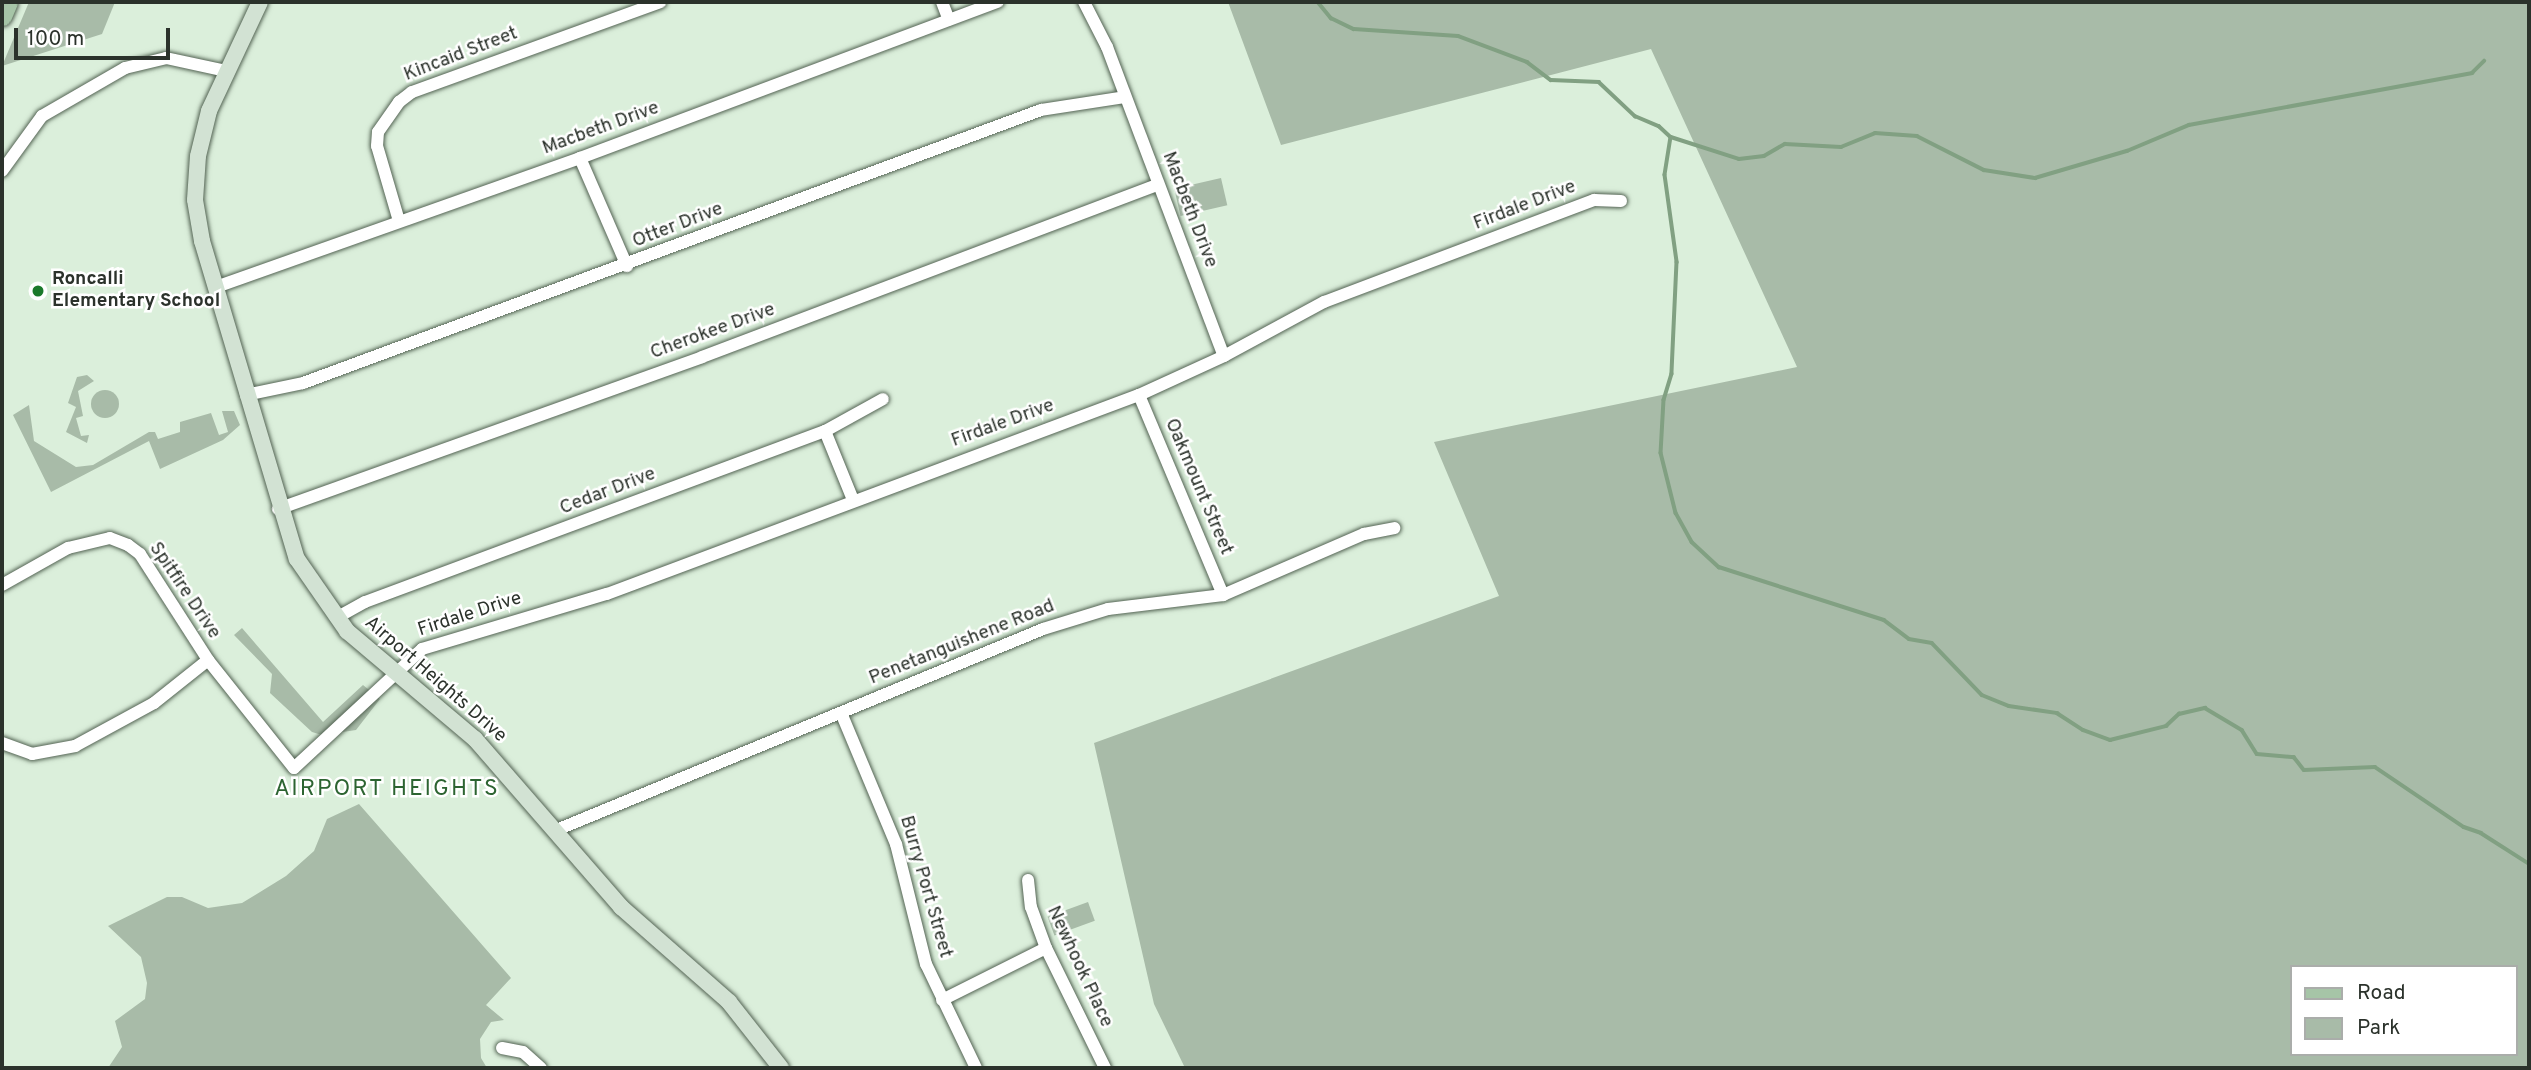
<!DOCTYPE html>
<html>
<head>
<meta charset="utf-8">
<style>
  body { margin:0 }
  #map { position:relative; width:2531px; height:1070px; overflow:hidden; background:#dbefdb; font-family:Overpass,sans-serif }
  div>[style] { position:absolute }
  .green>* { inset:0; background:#a8bba8; transform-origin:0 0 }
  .round { border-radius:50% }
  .stream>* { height:3.5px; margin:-1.75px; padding:0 1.75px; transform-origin:1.75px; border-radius:1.75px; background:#81a082 }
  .roads { filter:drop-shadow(0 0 2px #536353) drop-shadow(0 0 2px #536353) }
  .street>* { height:12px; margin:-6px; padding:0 6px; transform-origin:6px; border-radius:6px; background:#fff }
  .secondary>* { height:16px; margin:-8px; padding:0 8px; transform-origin:8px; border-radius:8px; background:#d2e2d3 }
  .primary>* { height:19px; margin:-9.5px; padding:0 9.5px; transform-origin:9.5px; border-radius:9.5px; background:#a6c5a7 }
  .dots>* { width:19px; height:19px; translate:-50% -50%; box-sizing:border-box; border:4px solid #fff; border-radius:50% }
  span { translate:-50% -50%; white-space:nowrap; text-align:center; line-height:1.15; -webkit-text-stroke:5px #fff; paint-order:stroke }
  .street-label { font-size:19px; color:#2b322b }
  .poi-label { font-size:19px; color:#2b322b; font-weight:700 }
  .left { translate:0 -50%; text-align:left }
  .quarter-label { font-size:23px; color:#2c6431; letter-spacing:2px }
  .frame { position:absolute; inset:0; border:4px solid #2b322b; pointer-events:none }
  .legend { position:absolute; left:2290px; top:965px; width:228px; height:91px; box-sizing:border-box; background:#fff; border:2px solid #aaadaa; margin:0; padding:9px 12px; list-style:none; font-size:21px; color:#2b322b }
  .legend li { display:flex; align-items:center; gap:14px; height:35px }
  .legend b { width:35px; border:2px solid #aaadaa }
  .scale { position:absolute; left:14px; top:28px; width:156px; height:32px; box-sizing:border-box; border:4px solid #2b322b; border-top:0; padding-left:9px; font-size:21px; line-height:24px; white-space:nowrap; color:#2b322b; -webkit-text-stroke:5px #fff; paint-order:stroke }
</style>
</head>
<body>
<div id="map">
  <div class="green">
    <i style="clip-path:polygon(29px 2px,115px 2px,102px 34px,2px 66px)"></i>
    <i style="clip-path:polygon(evenodd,1228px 2px,2529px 2px,2529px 1068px,1185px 1068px,1154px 1004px,1094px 743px,1499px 596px,1434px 442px,1797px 367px,1651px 49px,1281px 145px,1228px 2px,2291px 967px,2515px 967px,2515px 1054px,2291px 1054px,2291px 967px)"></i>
    <i style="left:1221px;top:178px;width:28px;height:48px;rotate:77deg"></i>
    <i style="clip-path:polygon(87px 375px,94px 381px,78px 391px,83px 416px,76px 418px,81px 436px,89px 435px,87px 443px,66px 432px,76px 407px,68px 403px,77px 377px)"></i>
    <i class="round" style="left:91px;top:390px;width:28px;height:28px"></i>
    <i style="clip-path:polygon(29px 405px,34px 441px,76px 467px,93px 465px,149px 432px,155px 432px,158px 439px,180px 432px,180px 422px,211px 413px,219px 435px,228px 432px,222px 411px,234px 411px,240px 425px,223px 440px,160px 469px,149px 441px,51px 492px,13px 415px)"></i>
    <i style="clip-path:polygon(242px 628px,323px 722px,363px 685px,380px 699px,356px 730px,322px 735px,312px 732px,270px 693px,272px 674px,234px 635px)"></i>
    <i style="clip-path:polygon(359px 804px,511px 978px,486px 1005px,504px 1020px,491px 1022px,480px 1039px,481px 1058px,487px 1068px,108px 1068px,122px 1047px,115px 1021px,145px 999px,147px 983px,141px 957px,108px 926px,167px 897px,182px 897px,208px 908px,242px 903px,286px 876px,314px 851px,327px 819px)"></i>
    <i style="left:1088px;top:902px;width:20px;height:43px;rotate:70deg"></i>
  </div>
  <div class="stream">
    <i style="left:1318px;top:2px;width:21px;rotate:51deg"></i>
    <i style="left:1331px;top:18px;width:25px;rotate:26deg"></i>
    <i style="left:1354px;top:29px;width:104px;rotate:3.9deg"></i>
    <i style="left:1458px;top:36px;width:74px;rotate:20.6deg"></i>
    <i style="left:1527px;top:62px;width:30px;rotate:37deg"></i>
    <i style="left:1551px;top:80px;width:48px;rotate:2.4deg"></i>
    <i style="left:1599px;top:82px;width:50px;rotate:43.4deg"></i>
    <i style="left:1635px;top:116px;width:26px;rotate:23deg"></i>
    <i style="left:1659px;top:126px;width:16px;rotate:43deg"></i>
    <i style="left:1671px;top:137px;width:71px;rotate:17.9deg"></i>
    <i style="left:1739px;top:159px;width:25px;rotate:-7deg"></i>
    <i style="left:1764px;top:156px;width:24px;rotate:-30deg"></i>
    <i style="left:1785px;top:144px;width:56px;rotate:3.1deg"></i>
    <i style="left:1841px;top:147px;width:37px;rotate:-22deg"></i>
    <i style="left:1875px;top:133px;width:42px;rotate:4.1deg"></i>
    <i style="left:1917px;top:136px;width:75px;rotate:26.9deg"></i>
    <i style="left:1984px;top:170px;width:52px;rotate:8.9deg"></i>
    <i style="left:2035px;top:178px;width:96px;rotate:-16.4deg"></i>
    <i style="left:2127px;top:151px;width:67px;rotate:-22.8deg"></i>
    <i style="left:2189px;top:125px;width:288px;rotate:-10.4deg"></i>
    <i style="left:2472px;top:73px;width:17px;rotate:-45deg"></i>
    <i style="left:1671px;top:137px;width:38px;rotate:99deg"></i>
    <i style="left:1665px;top:175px;width:88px;rotate:82.1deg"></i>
    <i style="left:1677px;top:262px;width:112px;rotate:92.6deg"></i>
    <i style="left:1672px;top:374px;width:27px;rotate:107deg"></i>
    <i style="left:1664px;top:400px;width:53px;rotate:93.2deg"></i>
    <i style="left:1661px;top:453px;width:62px;rotate:76deg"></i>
    <i style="left:1676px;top:513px;width:33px;rotate:61deg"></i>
    <i style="left:1692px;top:542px;width:37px;rotate:43deg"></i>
    <i style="left:1719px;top:567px;width:173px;rotate:17.8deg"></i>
    <i style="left:1884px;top:620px;width:31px;rotate:37deg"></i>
    <i style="left:1909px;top:639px;width:23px;rotate:10deg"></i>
    <i style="left:1932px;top:643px;width:72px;rotate:46.1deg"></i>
    <i style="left:1982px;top:695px;width:29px;rotate:22deg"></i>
    <i style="left:2009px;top:706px;width:49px;rotate:8.3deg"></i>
    <i style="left:2057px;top:713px;width:31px;rotate:33deg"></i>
    <i style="left:2083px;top:730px;width:29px;rotate:20deg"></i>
    <i style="left:2110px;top:740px;width:58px;rotate:-14deg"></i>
    <i style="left:2166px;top:726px;width:18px;rotate:-43deg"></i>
    <i style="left:2179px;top:714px;width:27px;rotate:-13deg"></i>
    <i style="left:2205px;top:708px;width:43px;rotate:30.7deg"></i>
    <i style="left:2242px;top:730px;width:28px;rotate:58deg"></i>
    <i style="left:2257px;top:754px;width:37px;rotate:5deg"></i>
    <i style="left:2294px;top:757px;width:16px;rotate:52deg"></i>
    <i style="left:2304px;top:770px;width:71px;rotate:-2.4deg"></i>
    <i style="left:2375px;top:767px;width:107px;rotate:34deg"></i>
    <i style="left:2464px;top:827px;width:18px;rotate:19deg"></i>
    <i style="left:2481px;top:833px;width:56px;rotate:32.6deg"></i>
  </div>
  <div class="roads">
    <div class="street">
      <i style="left:942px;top:2px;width:19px;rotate:69deg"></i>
      <i style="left:1084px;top:2px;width:51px;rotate:62.9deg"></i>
      <i style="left:1107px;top:47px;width:330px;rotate:69.3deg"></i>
      <i style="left:580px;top:158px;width:118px;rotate:66.5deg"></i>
      <i style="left:2px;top:171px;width:68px;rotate:-54deg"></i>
      <i style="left:42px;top:116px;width:96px;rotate:-30deg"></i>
      <i style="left:125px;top:68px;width:42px;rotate:-13.7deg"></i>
      <i style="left:166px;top:58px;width:61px;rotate:12.2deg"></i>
      <i style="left:399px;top:221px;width:78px;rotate:-106.3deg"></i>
      <i style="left:377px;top:146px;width:14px;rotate:-86deg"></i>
      <i style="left:378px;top:132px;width:37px;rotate:-55deg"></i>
      <i style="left:399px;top:102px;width:16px;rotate:-38deg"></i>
      <i style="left:412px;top:92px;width:264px;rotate:-19.9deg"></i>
      <i style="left:216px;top:287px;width:386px;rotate:-19.5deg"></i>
      <i style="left:580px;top:158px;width:446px;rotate:-20.5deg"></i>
      <i style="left:246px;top:395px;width:58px;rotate:-11.9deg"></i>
      <i style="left:303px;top:383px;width:787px;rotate:-20.3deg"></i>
      <i style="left:1041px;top:110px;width:85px;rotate:-8.8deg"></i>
      <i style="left:1139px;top:395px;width:217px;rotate:67.2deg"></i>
      <i style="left:825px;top:431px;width:66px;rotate:-28.9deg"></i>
      <i style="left:278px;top:509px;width:450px;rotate:-19.7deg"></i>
      <i style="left:702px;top:357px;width:487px;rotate:-20.7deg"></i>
      <i style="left:2px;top:585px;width:76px;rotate:-29.3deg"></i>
      <i style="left:68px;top:548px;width:43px;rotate:-13.4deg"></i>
      <i style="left:110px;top:538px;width:19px;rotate:21deg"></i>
      <i style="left:128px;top:545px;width:15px;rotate:37deg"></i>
      <i style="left:140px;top:554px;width:126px;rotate:57.3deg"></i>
      <i style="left:208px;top:660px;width:138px;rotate:51.5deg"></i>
      <i style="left:294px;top:768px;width:175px;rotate:-42.9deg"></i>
      <i style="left:422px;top:649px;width:193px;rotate:-16.6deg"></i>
      <i style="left:607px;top:594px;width:568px;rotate:-20.51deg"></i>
      <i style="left:1139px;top:395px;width:94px;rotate:-24.6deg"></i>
      <i style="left:1224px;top:356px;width:114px;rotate:-28.4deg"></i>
      <i style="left:1324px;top:302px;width:289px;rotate:-20.7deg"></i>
      <i style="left:1594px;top:200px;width:27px;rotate:2deg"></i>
      <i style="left:336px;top:618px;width:33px;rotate:-29deg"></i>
      <i style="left:365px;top:602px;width:491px;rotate:-20.4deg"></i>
      <i style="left:825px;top:431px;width:74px;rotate:67.9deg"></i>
      <i style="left:842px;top:715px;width:140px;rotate:67.3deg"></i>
      <i style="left:896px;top:844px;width:124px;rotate:76deg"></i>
      <i style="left:926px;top:964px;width:115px;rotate:64.3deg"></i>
      <i style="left:2px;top:743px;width:32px;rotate:20deg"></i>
      <i style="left:32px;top:754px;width:44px;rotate:-10.5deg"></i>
      <i style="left:75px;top:746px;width:90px;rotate:-28.6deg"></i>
      <i style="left:154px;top:703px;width:69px;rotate:-38.5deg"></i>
      <i style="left:554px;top:831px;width:529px;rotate:-22.44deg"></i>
      <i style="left:1043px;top:629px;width:68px;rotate:-17.1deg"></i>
      <i style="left:1108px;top:609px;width:116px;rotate:-6.9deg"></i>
      <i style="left:1223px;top:595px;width:154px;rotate:-23.4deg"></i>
      <i style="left:1364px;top:534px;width:31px;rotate:-11deg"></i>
      <i style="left:1028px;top:880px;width:27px;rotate:84deg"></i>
      <i style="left:1031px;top:907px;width:44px;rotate:69.9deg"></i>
      <i style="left:1046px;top:948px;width:134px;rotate:63.8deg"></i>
      <i style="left:942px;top:1000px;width:116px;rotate:-26.6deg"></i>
      <i style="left:502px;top:1048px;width:21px;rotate:11deg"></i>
      <i style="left:523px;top:1052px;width:24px;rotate:42deg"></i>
    </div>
    <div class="secondary">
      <i style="left:260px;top:2px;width:120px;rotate:115.1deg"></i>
      <i style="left:209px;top:111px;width:46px;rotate:103.7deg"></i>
      <i style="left:198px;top:156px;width:44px;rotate:93.9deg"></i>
      <i style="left:195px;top:200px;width:42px;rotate:80.3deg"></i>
      <i style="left:202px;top:241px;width:332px;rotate:73.4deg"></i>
      <i style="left:297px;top:559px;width:88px;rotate:55.2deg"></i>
      <i style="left:347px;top:631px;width:167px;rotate:40.2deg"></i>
      <i style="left:475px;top:739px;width:223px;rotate:49deg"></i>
      <i style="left:621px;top:907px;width:144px;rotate:41.3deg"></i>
      <i style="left:729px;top:1002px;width:84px;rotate:51.8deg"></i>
    </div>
    <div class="primary">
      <i style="left:2px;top:16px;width:15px;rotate:-67deg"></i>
    </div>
  </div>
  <div class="dots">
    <i style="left:38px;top:291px;background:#1a792a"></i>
  </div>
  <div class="street-label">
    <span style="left:461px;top:55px;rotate:-21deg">Kincaid Street</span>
    <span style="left:601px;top:129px;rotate:-20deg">Macbeth Drive</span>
    <span style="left:1525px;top:206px;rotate:-21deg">Firdale Drive</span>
    <span style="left:1189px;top:210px;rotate:69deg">Macbeth Drive</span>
    <span style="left:678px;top:226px;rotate:-21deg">Otter Drive</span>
    <span style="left:713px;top:332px;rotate:-20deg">Cherokee Drive</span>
    <span style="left:1003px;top:424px;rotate:-20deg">Firdale Drive</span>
    <span style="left:1198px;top:487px;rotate:67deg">Oakmount Street</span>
    <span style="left:608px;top:492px;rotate:-21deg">Cedar Drive</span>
    <span style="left:184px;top:591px;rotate:56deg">Spitfire Drive</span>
    <span style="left:470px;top:615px;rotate:-18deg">Firdale Drive</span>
    <span style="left:962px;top:643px;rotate:-22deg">Penetanguishene Road</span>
    <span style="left:435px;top:680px;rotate:41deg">Airport Heights Drive</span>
    <span style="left:925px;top:887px;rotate:74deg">Burry Port Street</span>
    <span style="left:1079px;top:967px;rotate:65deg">Newhook Place</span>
  </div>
  <div class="poi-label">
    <span class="left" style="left:52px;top:291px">Roncalli<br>Elementary School</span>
  </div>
  <div class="quarter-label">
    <span style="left:387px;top:790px">AIRPORT HEIGHTS</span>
  </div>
  <div class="frame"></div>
  <ul class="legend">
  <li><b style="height:9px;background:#a6c5a7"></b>Road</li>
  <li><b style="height:19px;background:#a8bba8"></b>Park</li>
  </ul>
  <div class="scale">100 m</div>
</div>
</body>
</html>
